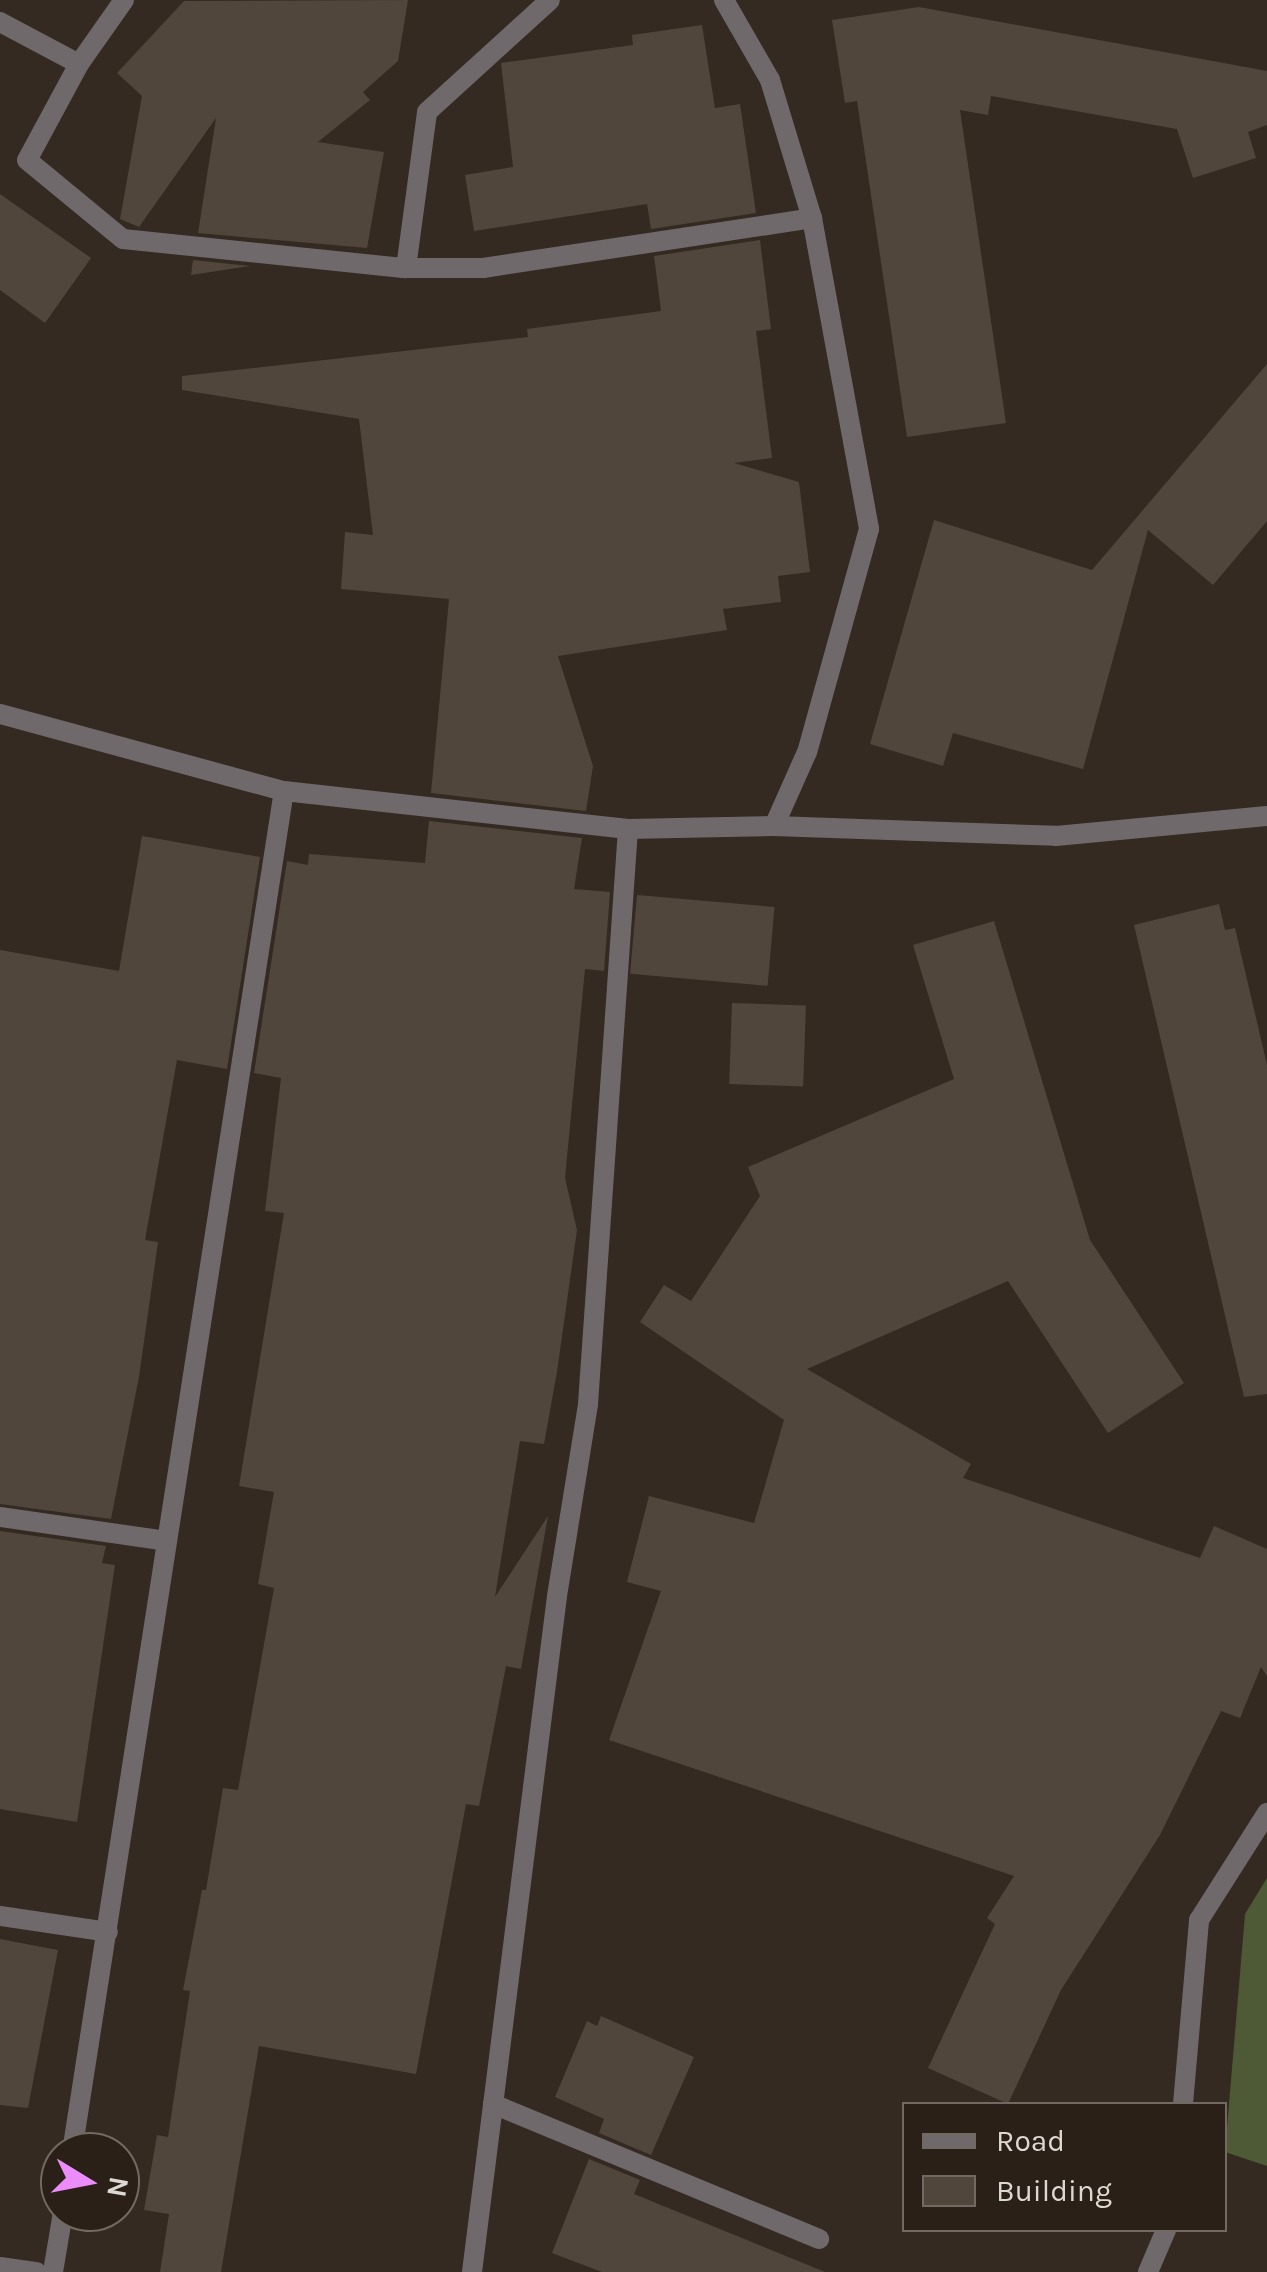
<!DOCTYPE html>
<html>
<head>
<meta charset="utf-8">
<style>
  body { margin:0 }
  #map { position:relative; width:1267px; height:2272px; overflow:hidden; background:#342a21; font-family:Karla,sans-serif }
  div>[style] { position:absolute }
  .forest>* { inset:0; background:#4e5a35 }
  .building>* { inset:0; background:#50463c; transform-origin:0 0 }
  .service>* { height:20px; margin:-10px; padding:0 10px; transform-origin:10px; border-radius:10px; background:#70696c }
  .minor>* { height:20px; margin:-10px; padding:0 10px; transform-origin:10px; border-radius:10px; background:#70696c }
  span { translate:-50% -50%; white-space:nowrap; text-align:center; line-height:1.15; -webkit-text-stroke:9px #2a2017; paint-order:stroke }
  .legend { position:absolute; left:902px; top:2102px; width:325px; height:130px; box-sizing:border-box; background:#2a2017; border:2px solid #726a62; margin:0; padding:12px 18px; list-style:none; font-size:30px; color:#ded8d2 }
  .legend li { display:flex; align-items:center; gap:20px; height:50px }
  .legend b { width:50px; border:2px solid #726a62 }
  .north { position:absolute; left:40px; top:2132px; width:100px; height:100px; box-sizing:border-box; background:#2a2017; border:2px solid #726a62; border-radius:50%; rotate:100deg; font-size:28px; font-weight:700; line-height:40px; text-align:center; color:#ded8d2 }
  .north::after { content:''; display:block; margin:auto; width:35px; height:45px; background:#ec8cfa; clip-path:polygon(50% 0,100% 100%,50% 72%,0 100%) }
</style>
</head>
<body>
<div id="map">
  <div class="forest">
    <i style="clip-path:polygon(1267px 1878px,1267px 2166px,1225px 2152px,1245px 1914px)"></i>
  </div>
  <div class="building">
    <i style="clip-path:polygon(408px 0,398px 61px,363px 92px,370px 100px,318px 142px,384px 152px,367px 248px,198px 233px,216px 118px,139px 227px,120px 219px,142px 96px,117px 73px,184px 1px)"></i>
    <i style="clip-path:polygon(919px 7px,1267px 71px,1267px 125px,1248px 132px,1256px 158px,1193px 178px,1177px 129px,991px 96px,988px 115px,960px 110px,1006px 423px,907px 437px,857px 101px,845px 103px,832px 20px)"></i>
    <i style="clip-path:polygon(702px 25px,715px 108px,740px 104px,756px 213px,651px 229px,647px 204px,474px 231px,465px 175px,513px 167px,501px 63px,633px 45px,632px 35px)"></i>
    <i style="clip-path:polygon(0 194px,91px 258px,45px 323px,0 290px)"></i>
    <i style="clip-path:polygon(760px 240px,771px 329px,756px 331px,772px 458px,734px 463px,799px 482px,810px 572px,778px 576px,781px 602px,723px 609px,727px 630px,558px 656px,593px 766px,586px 811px,431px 793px,449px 599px,341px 589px,345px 532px,373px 535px,359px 419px,182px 390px,182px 376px,528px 337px,527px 329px,661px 311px,654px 256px)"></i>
    <i style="clip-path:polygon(193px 260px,250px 266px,191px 275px)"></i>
    <i style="clip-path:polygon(1267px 364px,1267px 521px,1213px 585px,1148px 530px,1083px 769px,953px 733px,943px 766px,870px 744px,934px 520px,1092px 570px)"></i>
    <i style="clip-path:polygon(429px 821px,582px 838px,574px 889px,610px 892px,604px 971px,585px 969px,565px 1178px,577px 1230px,557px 1372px,544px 1444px,520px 1441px,495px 1597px,548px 1516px,521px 1669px,506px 1666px,479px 1806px,466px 1804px,416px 2074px,259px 2046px,221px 2272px,160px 2272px,169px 2214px,144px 2210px,157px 2135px,168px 2137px,190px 1991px,183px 1990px,202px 1890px,206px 1890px,223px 1788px,238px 1790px,274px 1588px,258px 1584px,274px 1492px,239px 1486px,284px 1213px,265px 1211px,281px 1078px,254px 1073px,287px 861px,308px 865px,309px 854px,425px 863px)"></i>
    <i style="clip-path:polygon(142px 836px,260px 857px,227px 1069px,177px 1060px,145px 1240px,158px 1242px,139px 1377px,111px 1519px,0 1504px,0 950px,119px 971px)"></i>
    <i style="left:637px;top:895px;width:138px;height:79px;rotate:5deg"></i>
    <i style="clip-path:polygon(1219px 904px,1225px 930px,1235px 928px,1267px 1065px,1267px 1394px,1244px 1397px,1134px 925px)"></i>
    <i style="clip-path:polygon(994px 921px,1090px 1240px,1184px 1383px,1108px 1433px,1008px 1281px,807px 1369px,971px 1464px,963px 1478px,1200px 1558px,1214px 1526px,1267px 1549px,1267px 1676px,1261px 1667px,1240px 1718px,1221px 1711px,1160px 1835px,1061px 1990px,1008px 2104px,928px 2068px,995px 1924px,987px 1918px,1014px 1876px,609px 1740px,661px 1591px,627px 1582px,649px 1496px,754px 1523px,784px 1420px,640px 1322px,664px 1285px,691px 1301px,760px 1196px,748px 1167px,954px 1079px,913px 945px)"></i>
    <i style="left:732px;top:1003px;width:74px;height:81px;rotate:2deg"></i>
    <i style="clip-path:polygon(0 1531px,106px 1546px,102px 1563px,115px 1565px,77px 1822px,0 1809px)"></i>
    <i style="clip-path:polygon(0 1939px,58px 1950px,28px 2108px,0 2105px)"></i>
    <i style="clip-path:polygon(601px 2016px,694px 2057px,651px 2155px,599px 2133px,604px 2119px,555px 2097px,587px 2021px,597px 2026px)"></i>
    <i style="clip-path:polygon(589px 2159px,640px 2180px,634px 2194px,825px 2272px,602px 2272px,552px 2253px)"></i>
  </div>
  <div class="service">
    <i style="left:493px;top:2104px;width:353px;rotate:22.5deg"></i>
  </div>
  <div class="minor">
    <i style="left:124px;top:0;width:78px;rotate:125.1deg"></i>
    <i style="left:79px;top:64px;width:109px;rotate:118.4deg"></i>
    <i style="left:27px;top:160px;width:124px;rotate:39.5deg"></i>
    <i style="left:123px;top:239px;width:284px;rotate:5.9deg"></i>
    <i style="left:406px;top:268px;width:77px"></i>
    <i style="left:483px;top:268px;width:333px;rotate:-8.6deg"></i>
    <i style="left:812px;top:218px;width:316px;rotate:79.6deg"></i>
    <i style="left:869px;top:529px;width:231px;rotate:105.5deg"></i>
    <i style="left:807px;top:752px;width:81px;rotate:114deg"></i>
    <i style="left:724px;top:0;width:92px;rotate:60.1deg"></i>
    <i style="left:770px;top:80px;width:144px;rotate:73.1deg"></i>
    <i style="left:0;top:22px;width:89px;rotate:28deg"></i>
    <i style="left:406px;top:268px;width:157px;rotate:-82.3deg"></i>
    <i style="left:427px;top:112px;width:166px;rotate:-42.3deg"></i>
    <i style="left:0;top:714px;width:294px;rotate:15.2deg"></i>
    <i style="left:284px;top:791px;width:346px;rotate:6.3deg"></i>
    <i style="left:628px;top:829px;width:146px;rotate:-1.2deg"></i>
    <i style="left:774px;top:826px;width:282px;rotate:2deg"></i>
    <i style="left:1056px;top:836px;width:212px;rotate:-5.4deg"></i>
    <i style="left:0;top:1517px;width:168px;rotate:8.2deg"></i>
    <i style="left:0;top:1916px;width:109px;rotate:8.4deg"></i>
    <i style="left:1183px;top:2104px;width:185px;rotate:-85deg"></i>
    <i style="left:1199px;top:1920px;width:127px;rotate:-57.6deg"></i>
    <i style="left:72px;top:2152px;width:1377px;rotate:-81.15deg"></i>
    <i style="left:0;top:2267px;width:37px;rotate:8deg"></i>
    <i style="left:53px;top:2272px;width:61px;rotate:-80.5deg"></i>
    <i style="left:472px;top:2272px;width:681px;rotate:-82.83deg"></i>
    <i style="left:557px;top:1596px;width:194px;rotate:-80.8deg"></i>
    <i style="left:588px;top:1404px;width:576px;rotate:-86.02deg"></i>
    <i style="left:1148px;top:2272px;width:46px;rotate:-66.8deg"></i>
  </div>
  <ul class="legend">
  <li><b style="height:12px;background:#70696c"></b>Road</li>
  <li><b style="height:28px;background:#50463c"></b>Building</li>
  </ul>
  <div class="north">N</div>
</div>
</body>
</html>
